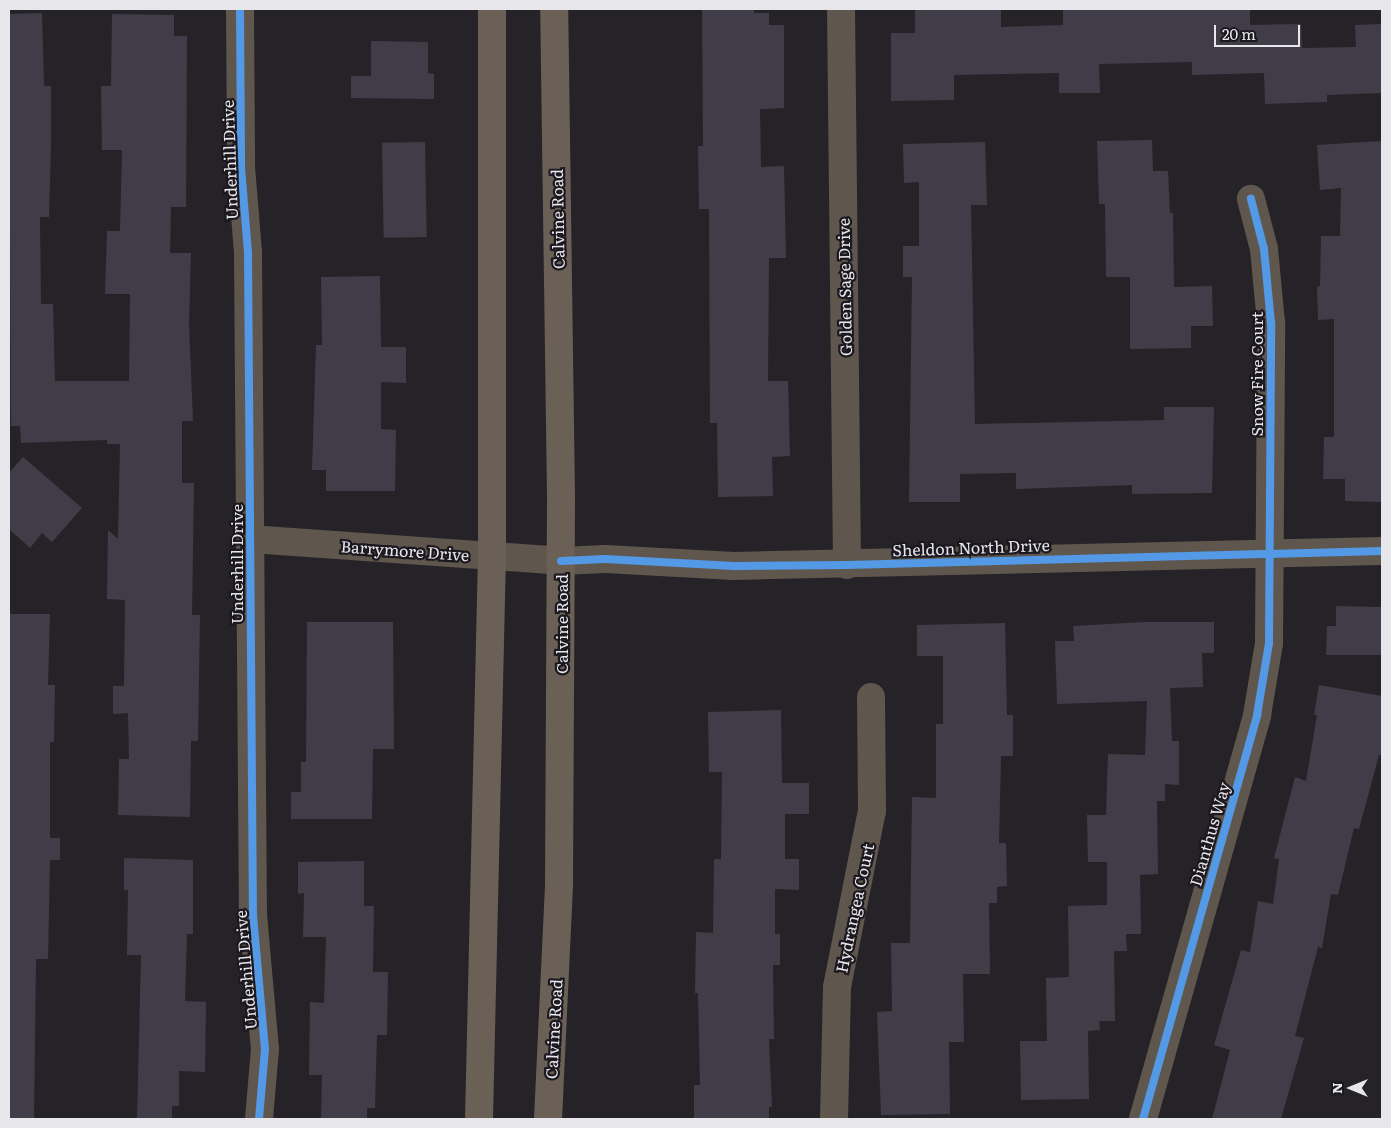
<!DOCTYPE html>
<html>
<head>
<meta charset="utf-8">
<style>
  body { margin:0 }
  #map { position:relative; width:1391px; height:1128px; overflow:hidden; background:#252328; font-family:Literata,serif }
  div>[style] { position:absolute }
  .building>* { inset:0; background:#413d48; transform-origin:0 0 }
  .minor>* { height:28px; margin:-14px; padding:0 14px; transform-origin:14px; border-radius:14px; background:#5f574d }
  .major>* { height:28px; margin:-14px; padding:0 14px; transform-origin:14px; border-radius:14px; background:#6b6055 }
  .cycleway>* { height:8px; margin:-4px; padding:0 4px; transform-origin:4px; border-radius:4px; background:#5399e6 }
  span { translate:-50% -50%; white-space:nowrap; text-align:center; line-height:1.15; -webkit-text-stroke:4.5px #1b181f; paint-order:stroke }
  .street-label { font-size:16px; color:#e7e6eb }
  .frame { position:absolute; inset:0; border:10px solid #e7e6eb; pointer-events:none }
  .north { position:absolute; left:1326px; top:1063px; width:50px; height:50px; -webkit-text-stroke:4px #1b181f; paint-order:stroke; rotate:270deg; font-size:14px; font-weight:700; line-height:20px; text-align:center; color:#e7e6eb }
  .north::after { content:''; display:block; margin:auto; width:18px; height:22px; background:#e7e6eb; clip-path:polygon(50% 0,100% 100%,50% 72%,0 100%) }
  .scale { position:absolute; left:1214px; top:25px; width:86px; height:22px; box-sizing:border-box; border:2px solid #e7e6eb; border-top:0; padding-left:6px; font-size:15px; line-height:18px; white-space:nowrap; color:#e7e6eb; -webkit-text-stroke:4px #1b181f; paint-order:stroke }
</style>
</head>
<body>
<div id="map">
  <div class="building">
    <i style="clip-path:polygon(702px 9px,754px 9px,754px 13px,769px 13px,769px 25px,784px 25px,784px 108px,760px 109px,761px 167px,784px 166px,786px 258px,769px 258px,768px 381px,788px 381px,790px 456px,772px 457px,773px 496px,718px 497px,717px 423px,710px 423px,709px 209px,699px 209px,698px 146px,703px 146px)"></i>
    <i style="clip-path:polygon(915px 9px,1001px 9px,1001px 27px,1063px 25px,1063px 9px,1250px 9px,1250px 25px,1301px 24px,1302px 48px,1356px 47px,1355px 25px,1382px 24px,1382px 93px,1327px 95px,1327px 102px,1265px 104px,1264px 73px,1192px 75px,1192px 62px,1099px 64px,1100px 93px,1059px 93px,1059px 73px,954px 75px,954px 100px,891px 101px,891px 33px,915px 33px)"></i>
    <i style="clip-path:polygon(42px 13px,44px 86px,51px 86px,51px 147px,49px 217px,40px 217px,41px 304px,53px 304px,55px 381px,129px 381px,130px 294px,105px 294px,107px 231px,120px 231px,122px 150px,102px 150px,101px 86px,111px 86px,112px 14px,174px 15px,174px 36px,187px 36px,186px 207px,171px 207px,170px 253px,191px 253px,189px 324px,193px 421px,182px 421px,182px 483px,194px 483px,192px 615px,200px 615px,198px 741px,191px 741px,190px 817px,118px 815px,119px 759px,129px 759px,128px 713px,113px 714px,113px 686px,124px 686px,125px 600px,107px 599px,108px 530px,118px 539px,120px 444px,107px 444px,107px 440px,21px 443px,20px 426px,11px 426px,9px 14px)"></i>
    <i style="clip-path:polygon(371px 41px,428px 42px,428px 73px,434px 74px,434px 99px,351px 98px,351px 76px,371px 76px)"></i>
    <i style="clip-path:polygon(1152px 140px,1153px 171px,1168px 171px,1170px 213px,1173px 213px,1174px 287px,1212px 286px,1213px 326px,1191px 326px,1191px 348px,1130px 349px,1130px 277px,1106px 277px,1105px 204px,1099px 204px,1097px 141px)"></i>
    <i style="clip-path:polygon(1382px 141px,1382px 502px,1345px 501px,1345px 479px,1323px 479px,1324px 437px,1334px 437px,1334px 319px,1318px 320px,1317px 287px,1320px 286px,1321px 236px,1340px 236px,1341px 188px,1320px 190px,1317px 145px)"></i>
    <i style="left:425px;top:142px;width:95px;height:43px;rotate:89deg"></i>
    <i style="clip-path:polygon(985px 142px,987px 205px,971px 205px,975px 424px,1164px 420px,1164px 407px,1214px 407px,1212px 493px,1132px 494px,1132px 485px,1016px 489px,1016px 473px,960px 474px,960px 502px,909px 502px,912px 277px,903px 277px,903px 246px,919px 246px,919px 182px,904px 183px,903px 144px)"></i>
    <i style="clip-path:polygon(380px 276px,381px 347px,406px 347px,406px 383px,381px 382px,381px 429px,396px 430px,395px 491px,326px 491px,326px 470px,312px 470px,316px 345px,322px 345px,321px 277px)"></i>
    <i style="clip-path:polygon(23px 457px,82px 508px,52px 542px,42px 533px,30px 548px,9px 529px,9px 473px)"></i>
    <i style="clip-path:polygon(1336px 606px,1382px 607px,1382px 655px,1326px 655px,1327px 626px,1336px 626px)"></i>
    <i style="clip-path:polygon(9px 614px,50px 614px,48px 685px,55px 685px,54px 742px,50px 742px,50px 838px,60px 838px,60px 860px,50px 860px,48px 959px,36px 959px,34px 1119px,9px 1119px)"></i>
    <i style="clip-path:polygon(307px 622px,393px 622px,394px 749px,373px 749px,372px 819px,291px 819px,291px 792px,301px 792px,301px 762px,306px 762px)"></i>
    <i style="clip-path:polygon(1145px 622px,1214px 622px,1214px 653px,1202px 653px,1203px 687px,1170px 688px,1172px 741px,1179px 741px,1179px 785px,1165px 784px,1165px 801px,1157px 801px,1158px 874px,1140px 875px,1141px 934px,1126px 934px,1127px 951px,1114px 951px,1115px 1021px,1099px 1021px,1100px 1030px,1088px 1031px,1089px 1099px,1021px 1100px,1020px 1041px,1047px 1041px,1046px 978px,1069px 977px,1068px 906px,1107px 905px,1107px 862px,1088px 862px,1087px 815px,1106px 815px,1108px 754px,1145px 755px,1147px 701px,1057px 704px,1055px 641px,1074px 641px,1073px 626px)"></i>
    <i style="clip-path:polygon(1005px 623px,1007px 715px,1013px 715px,1013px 756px,1001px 756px,999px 843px,1006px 843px,1007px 886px,997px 887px,997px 903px,989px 903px,990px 974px,963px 974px,964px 1042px,949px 1042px,950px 1114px,881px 1115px,877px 1012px,892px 1011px,891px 943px,910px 943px,912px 797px,936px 798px,936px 724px,943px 724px,943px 656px,917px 656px,917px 625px)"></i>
    <i style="clip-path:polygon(1319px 685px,1382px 696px,1382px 755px,1379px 755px,1359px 829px,1354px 828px,1338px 895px,1331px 894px,1322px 948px,1318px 947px,1295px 1036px,1304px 1038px,1281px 1119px,1212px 1119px,1230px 1050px,1214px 1045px,1241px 950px,1250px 952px,1258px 901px,1273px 904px,1279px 859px,1274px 858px,1295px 777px,1306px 781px,1317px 715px,1314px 715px)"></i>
    <i style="clip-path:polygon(781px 710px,782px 783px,809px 783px,809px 814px,785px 814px,785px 859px,799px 859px,799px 890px,775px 889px,775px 934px,780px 934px,780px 965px,773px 965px,774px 1039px,769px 1039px,772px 1107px,769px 1107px,769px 1119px,694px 1119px,694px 1085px,700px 1085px,698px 993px,695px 993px,696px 932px,713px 933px,714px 859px,721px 859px,722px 772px,709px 772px,708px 712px)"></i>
    <i style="clip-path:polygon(124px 858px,193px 860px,193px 934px,187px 934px,185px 1001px,206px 1002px,205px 1072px,179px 1071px,179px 1106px,172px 1106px,172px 1119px,137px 1119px,141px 955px,127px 955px,128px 890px,124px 890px)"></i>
    <i style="clip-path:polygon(364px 861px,364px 906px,374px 906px,373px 972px,388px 972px,387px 1035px,377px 1035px,375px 1108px,367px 1108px,367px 1119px,321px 1119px,322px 1075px,309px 1075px,310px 1002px,324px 1003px,326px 937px,303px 937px,304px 893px,298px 894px,298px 862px)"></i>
  </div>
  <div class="minor">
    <i style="left:240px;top:9px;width:158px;rotate:89.6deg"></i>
    <i style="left:241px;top:167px;width:86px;rotate:85.3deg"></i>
    <i style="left:248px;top:253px;width:662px;rotate:89.57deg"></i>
    <i style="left:253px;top:915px;width:135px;rotate:84.9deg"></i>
    <i style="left:265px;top:1049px;width:70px;rotate:94.9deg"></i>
    <i style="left:841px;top:9px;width:556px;rotate:89.38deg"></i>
    <i style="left:250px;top:539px;width:312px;rotate:4deg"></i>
    <i style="left:561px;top:561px;width:44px;rotate:-2.6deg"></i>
    <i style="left:605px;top:559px;width:129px;rotate:3.1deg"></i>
    <i style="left:734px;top:566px;width:648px;rotate:-1.33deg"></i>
    <i style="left:834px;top:1119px;width:132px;rotate:-88.7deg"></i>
    <i style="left:837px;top:987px;width:179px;rotate:-78.8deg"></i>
    <i style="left:872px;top:811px;width:114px;rotate:-90.5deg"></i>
    <i style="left:1143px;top:1119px;width:420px;rotate:-74.2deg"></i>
    <i style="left:1257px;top:715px;width:73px;rotate:-80.5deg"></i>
    <i style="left:1269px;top:643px;width:320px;rotate:-89.6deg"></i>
    <i style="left:1271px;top:323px;width:74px;rotate:-95.4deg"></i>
    <i style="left:1264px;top:249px;width:52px;rotate:-104.6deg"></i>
  </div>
  <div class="major">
    <i style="left:479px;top:1119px;width:563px;rotate:-88.68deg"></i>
    <i style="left:492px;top:556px;width:547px;rotate:-90deg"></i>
    <i style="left:548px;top:1119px;width:235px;rotate:-87.3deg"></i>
    <i style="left:559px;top:884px;width:388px;rotate:-89.7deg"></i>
    <i style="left:561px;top:496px;width:487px;rotate:-90.8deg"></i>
  </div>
  <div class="cycleway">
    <i style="left:240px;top:9px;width:158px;rotate:89.6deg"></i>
    <i style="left:241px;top:167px;width:86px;rotate:85.3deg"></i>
    <i style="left:248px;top:253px;width:662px;rotate:89.57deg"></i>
    <i style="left:253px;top:915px;width:135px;rotate:84.9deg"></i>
    <i style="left:265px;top:1049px;width:70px;rotate:94.9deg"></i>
    <i style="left:561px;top:561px;width:44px;rotate:-2.6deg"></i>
    <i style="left:605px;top:559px;width:129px;rotate:3.1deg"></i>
    <i style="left:734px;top:566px;width:113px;rotate:-0.5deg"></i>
    <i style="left:847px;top:565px;width:535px;rotate:-1.5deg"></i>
    <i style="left:1143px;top:1119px;width:420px;rotate:-74.2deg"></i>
    <i style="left:1257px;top:715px;width:73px;rotate:-80.5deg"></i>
    <i style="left:1269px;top:643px;width:320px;rotate:-89.6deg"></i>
    <i style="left:1271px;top:323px;width:74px;rotate:-95.4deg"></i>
    <i style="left:1264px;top:249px;width:52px;rotate:-104.6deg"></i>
  </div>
  <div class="street-label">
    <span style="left:229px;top:160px;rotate:-92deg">Underhill Drive</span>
    <span style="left:557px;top:219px;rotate:-91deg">Calvine Road</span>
    <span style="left:844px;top:287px;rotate:-91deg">Golden Sage Drive</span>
    <span style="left:1256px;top:374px;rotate:-90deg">Snow Fire Court</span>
    <span style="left:971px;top:547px;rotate:-2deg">Sheldon North Drive</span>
    <span style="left:405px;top:550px;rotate:4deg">Barrymore Drive</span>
    <span style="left:236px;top:564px;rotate:-90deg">Underhill Drive</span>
    <span style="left:561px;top:624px;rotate:-90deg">Calvine Road</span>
    <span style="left:1209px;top:834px;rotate:-74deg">Dianthus Way</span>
    <span style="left:854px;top:908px;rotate:-78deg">Hydrangea Court</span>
    <span style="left:245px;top:970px;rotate:-95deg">Underhill Drive</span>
    <span style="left:553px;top:1029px;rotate:-87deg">Calvine Road</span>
  </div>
  <div class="frame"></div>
  <div class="north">N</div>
  <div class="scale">20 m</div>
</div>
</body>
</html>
